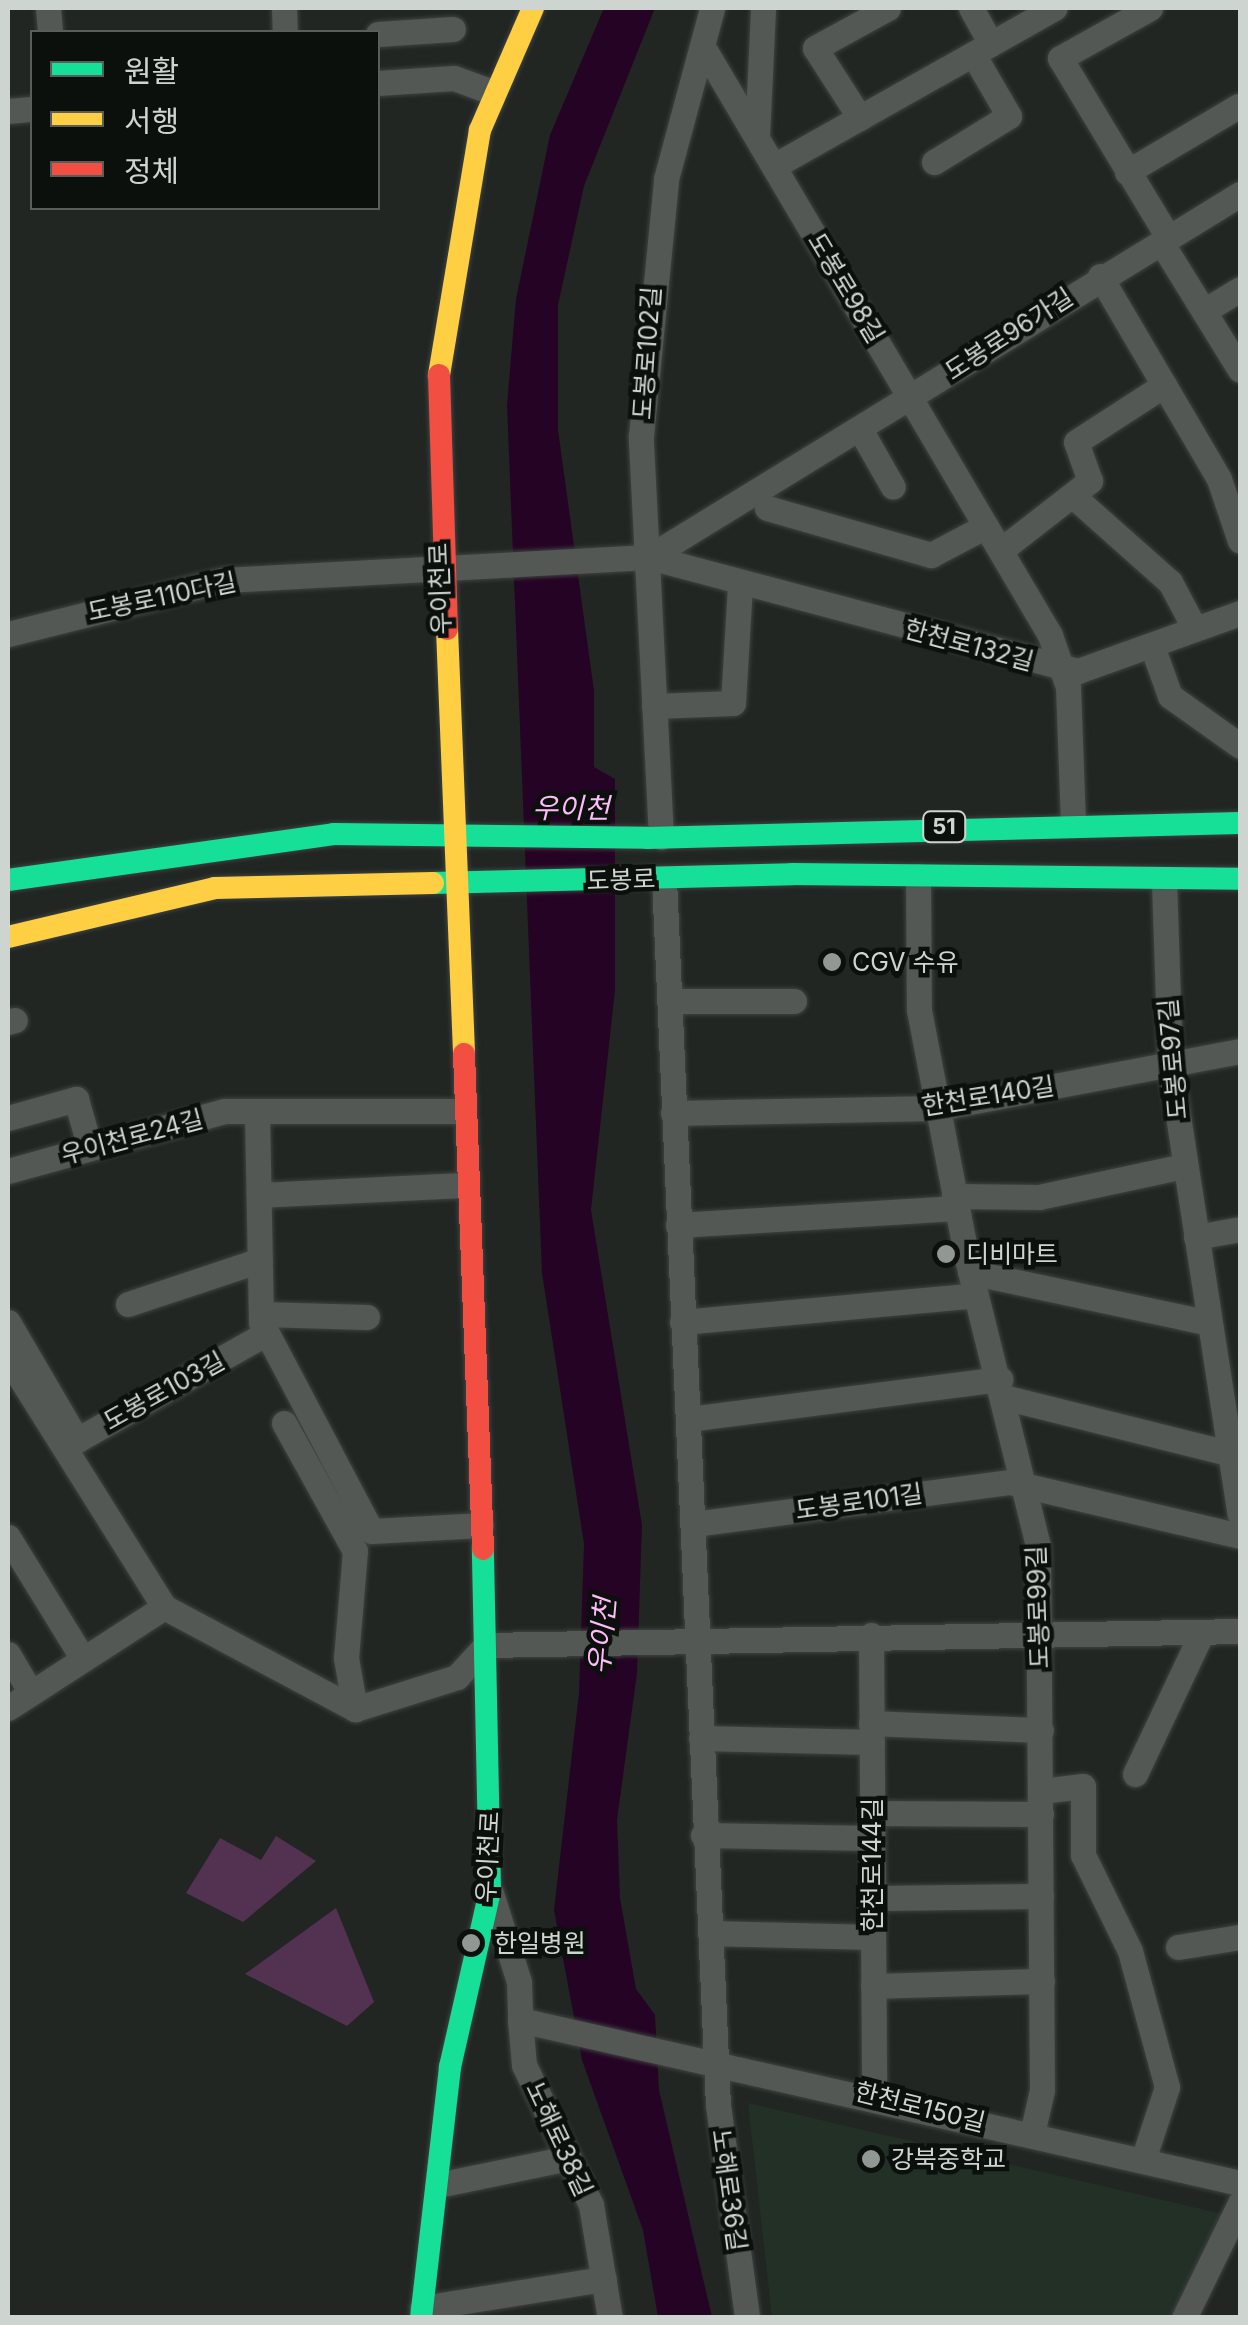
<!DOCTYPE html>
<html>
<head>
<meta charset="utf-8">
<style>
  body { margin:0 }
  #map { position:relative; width:1248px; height:2325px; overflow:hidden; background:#212623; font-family:Inter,"Noto Sans KR",sans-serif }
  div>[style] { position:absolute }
  .built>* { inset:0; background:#223026 }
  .green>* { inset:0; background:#523151 }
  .water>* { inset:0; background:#250324 }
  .roads { filter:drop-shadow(0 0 2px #3e4240) drop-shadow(0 0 2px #3e4240) }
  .street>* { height:25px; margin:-12.5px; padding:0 12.5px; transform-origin:12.5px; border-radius:12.5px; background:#535854 }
  .fast>* { height:22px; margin:-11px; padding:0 11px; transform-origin:11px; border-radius:11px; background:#16e098 }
  .slow>* { height:22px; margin:-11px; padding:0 11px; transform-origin:11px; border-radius:11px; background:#ffcf43 }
  .jam>* { height:22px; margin:-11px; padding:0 11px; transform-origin:11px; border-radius:11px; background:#f24e42 }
  .dots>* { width:28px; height:28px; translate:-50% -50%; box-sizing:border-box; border:5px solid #0c100d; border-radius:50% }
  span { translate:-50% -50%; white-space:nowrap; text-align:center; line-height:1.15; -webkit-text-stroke:9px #0c100d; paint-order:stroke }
  .shield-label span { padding:2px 8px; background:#0c100d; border:2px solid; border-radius:8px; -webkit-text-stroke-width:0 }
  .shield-label { font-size:22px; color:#ced4d0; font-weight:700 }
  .street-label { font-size:25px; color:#ced4d0 }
  .poi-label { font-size:25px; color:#ced4d0 }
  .left { translate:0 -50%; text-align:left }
  .water-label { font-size:28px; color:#febaf9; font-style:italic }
  .frame { position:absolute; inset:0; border:10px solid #ced4d0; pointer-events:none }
  .legend { position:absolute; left:30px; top:30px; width:350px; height:180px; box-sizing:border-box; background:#0c100d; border:2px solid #5a5e5b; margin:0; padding:12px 18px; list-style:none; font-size:30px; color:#ced4d0 }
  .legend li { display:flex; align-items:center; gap:20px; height:50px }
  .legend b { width:50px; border:2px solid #5a5e5b }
</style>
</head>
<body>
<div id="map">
  <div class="built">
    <i style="clip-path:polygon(748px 2103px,1227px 2215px,1174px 2317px,772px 2317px)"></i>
  </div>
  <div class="green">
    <i style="clip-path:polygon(276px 1836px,316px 1861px,243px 1922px,186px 1893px,220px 1838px,261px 1860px)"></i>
    <i style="clip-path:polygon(336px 1908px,374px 2002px,347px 2026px,245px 1974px)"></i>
  </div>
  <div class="water">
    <i style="clip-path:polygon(604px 8px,655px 8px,584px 186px,558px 305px,558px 430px,594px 691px,594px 767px,615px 779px,615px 990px,591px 1210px,642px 1525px,637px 1673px,617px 1820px,620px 1898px,636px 1989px,655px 2015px,659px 2090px,712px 2317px,658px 2317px,643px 2230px,582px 2060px,554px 1910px,579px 1693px,584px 1544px,542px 1273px,507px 405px,516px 299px,550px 135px)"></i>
  </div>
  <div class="roads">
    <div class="street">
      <i style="left:48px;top:8px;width:24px;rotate:85deg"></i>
      <i style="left:284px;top:8px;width:24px;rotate:88deg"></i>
      <i style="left:971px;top:8px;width:41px;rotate:60.9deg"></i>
      <i style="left:1150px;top:8px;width:103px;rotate:150.9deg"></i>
      <i style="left:1060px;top:58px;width:209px;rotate:58.9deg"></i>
      <i style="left:378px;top:34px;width:75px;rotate:-3.8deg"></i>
      <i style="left:706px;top:52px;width:677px;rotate:59.46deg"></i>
      <i style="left:1050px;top:635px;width:55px;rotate:70.9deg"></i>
      <i style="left:1068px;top:687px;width:135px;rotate:87.9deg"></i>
      <i style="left:378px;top:83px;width:76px;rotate:-3.8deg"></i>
      <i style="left:454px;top:78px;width:40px;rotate:20.2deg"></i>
      <i style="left:8px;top:111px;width:24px;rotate:-5deg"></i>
      <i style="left:860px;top:118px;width:83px;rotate:-122.7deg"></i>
      <i style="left:815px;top:48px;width:83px;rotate:-28.7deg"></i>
      <i style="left:757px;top:137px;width:129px;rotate:-87.3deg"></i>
      <i style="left:934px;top:162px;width:88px;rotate:-31.5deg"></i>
      <i style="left:1009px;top:116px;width:72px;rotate:-120.1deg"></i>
      <i style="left:774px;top:166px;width:322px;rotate:-29.4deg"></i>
      <i style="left:1127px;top:172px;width:129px;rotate:-30.7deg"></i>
      <i style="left:1161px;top:242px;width:150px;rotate:58.3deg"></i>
      <i style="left:1100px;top:276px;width:235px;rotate:59.6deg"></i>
      <i style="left:1219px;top:479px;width:65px;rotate:71.3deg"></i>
      <i style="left:1204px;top:311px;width:42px;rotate:-31.4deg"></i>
      <i style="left:861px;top:431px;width:64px;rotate:60.3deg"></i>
      <i style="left:1073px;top:496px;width:130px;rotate:41.6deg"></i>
      <i style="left:1170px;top:582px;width:53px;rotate:62deg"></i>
      <i style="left:767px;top:508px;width:171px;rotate:16deg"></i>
      <i style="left:931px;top:555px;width:62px;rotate:-27.8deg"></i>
      <i style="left:1001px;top:550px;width:113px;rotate:-37.8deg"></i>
      <i style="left:1090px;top:481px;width:41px;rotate:-109.7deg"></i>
      <i style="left:1076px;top:442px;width:105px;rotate:-32.9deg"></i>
      <i style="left:649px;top:557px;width:694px;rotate:-31.56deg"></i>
      <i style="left:8px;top:634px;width:222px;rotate:-14.1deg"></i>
      <i style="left:223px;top:580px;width:427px;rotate:-3.1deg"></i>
      <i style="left:649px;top:557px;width:444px;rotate:14.9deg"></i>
      <i style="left:1078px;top:671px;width:172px;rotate:-19.7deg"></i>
      <i style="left:1152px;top:646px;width:53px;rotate:70.2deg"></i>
      <i style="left:1170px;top:696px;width:86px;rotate:35.5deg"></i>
      <i style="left:654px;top:706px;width:79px;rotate:-2.2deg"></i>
      <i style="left:733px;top:703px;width:119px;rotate:-86.6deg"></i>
      <i style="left:661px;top:837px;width:401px;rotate:-92.9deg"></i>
      <i style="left:641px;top:436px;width:258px;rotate:-84.4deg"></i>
      <i style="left:666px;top:179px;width:177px;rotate:-74.9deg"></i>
      <i style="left:918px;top:876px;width:134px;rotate:89.6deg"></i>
      <i style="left:919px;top:1010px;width:254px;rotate:79.1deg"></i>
      <i style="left:967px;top:1259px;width:296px;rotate:76.1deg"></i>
      <i style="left:1038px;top:1546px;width:544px;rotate:89.58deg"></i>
      <i style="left:1042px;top:2090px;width:45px;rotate:102.8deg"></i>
      <i style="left:664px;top:879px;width:1227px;rotate:87.48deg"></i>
      <i style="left:718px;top:2105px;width:215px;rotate:82.2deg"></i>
      <i style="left:1164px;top:880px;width:184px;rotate:88.1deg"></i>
      <i style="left:1170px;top:1064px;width:455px;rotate:81.2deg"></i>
      <i style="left:669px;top:1001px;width:125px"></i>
      <i style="left:8px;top:1022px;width:7px;rotate:-16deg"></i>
      <i style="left:257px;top:1113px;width:209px;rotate:88.9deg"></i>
      <i style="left:261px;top:1322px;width:236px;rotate:62.2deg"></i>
      <i style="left:371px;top:1531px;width:110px;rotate:-3.1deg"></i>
      <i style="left:673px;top:1113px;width:265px;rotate:-1.1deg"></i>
      <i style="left:938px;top:1108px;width:307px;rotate:-10.7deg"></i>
      <i style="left:8px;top:1118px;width:71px;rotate:-15.6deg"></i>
      <i style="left:76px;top:1099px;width:51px;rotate:74.1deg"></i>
      <i style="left:8px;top:1171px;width:225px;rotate:-15.5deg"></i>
      <i style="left:225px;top:1111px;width:238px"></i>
      <i style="left:259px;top:1195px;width:207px;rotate:-2.8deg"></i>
      <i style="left:954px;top:1196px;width:85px;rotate:0.7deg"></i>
      <i style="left:1039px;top:1197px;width:148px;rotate:-12.1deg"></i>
      <i style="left:678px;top:1225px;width:279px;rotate:-3.5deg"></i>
      <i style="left:1196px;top:1237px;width:45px;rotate:-10.3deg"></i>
      <i style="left:970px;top:1272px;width:245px;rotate:12deg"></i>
      <i style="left:128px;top:1304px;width:139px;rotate:-18.4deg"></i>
      <i style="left:261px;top:1314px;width:106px;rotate:1.6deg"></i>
      <i style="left:8px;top:1322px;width:137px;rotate:59.7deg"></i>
      <i style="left:77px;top:1440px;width:218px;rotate:-29.4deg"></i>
      <i style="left:682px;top:1322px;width:295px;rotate:-5.2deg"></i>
      <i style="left:8px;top:1358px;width:294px;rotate:57.9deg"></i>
      <i style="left:1007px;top:1398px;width:231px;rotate:14deg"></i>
      <i style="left:688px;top:1419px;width:315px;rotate:-7.3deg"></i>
      <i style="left:284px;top:1423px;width:146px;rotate:61deg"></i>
      <i style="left:355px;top:1551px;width:107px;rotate:94.8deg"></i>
      <i style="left:346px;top:1658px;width:52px;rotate:80deg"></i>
      <i style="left:694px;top:1524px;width:319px;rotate:-7.6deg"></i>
      <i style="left:1010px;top:1482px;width:236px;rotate:13.2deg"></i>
      <i style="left:8px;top:1537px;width:143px;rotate:58.4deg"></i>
      <i style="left:871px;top:1635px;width:460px;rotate:89.6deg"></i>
      <i style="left:8px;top:1654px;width:45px;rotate:59.5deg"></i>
      <i style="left:8px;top:1708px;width:186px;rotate:-32.9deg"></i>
      <i style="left:164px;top:1607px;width:217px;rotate:28.1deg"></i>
      <i style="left:355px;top:1709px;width:107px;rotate:-17.4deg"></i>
      <i style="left:457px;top:1677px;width:43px;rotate:-47.8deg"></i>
      <i style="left:486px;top:1645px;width:754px;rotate:-1.06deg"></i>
      <i style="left:871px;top:1723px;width:170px;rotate:2.4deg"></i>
      <i style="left:701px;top:1738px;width:171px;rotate:1.3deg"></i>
      <i style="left:1135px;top:1774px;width:157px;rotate:-64.7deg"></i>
      <i style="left:1041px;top:1791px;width:42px;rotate:-6.8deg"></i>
      <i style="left:1083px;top:1786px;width:69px;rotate:90deg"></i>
      <i style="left:1083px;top:1855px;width:107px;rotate:63.9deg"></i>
      <i style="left:1130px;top:1951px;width:141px;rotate:74.8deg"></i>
      <i style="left:1167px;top:2087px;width:77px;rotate:108.2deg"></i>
      <i style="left:872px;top:1813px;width:169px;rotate:0.3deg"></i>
      <i style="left:703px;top:1835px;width:169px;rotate:1deg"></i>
      <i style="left:491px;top:1893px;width:93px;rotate:72.5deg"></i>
      <i style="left:519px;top:1982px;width:38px;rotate:88deg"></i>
      <i style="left:520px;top:2020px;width:738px;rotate:12.76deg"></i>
      <i style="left:872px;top:1898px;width:169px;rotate:-0.7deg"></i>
      <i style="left:710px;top:1933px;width:163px;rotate:1.4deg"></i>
      <i style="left:1178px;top:1947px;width:63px;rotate:-9.2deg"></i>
      <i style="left:873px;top:1986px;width:169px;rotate:-1.7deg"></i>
      <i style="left:520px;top:2020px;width:45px;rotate:84.9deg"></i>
      <i style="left:524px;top:2065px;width:155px;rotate:64.4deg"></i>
      <i style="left:591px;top:2205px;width:115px;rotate:80.5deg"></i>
      <i style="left:438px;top:2185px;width:133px;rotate:-11.7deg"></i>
      <i style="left:422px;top:2308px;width:184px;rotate:-9.1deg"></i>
      <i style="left:1184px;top:2318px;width:128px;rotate:-64deg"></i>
    </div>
    <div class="fast">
      <i style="left:8px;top:880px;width:329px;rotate:-8deg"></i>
      <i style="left:334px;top:834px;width:313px;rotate:0.7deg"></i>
      <i style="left:647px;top:838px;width:593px;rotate:-1.45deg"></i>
      <i style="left:433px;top:883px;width:359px;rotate:-1.4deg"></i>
      <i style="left:792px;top:874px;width:448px;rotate:0.6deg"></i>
      <i style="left:421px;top:2318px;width:253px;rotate:-83.4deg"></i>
      <i style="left:450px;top:2067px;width:180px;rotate:-77.2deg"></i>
      <i style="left:490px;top:1891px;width:342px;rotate:-91.2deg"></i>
    </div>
    <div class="slow">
      <i style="left:439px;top:375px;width:248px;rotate:-80.5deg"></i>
      <i style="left:480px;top:130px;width:133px;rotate:-66.5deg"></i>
      <i style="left:447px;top:629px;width:425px;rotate:87.7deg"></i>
      <i style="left:8px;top:937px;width:213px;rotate:-13.3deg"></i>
      <i style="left:215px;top:888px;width:218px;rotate:-1.3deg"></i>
    </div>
    <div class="jam">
      <i style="left:439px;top:375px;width:254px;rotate:88.2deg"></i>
      <i style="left:464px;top:1054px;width:495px;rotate:87.8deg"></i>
    </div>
  </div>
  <div class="dots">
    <i style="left:832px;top:962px;background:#919793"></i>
    <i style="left:946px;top:1254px;background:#919793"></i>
    <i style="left:471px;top:1943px;background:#919793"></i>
    <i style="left:871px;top:2159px;background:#919793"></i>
  </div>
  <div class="shield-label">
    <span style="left:944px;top:827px">51</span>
  </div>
  <div class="street-label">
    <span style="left:846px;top:288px;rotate:59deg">도봉로98길</span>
    <span style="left:1009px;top:334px;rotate:-33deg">도봉로96가길</span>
    <span style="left:647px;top:353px;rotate:-86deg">도봉로102길</span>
    <span style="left:440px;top:589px;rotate:-92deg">우이천로</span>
    <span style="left:162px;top:597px;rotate:-12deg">도봉로110다길</span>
    <span style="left:969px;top:645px;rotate:15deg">한천로132길</span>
    <span style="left:621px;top:880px;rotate:-2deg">도봉로</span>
    <span style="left:1173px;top:1059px;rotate:-95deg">도봉로97길</span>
    <span style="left:988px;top:1096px;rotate:-9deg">한천로140길</span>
    <span style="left:132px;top:1137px;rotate:-15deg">우이천로24길</span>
    <span style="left:164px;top:1391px;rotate:-29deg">도봉로103길</span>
    <span style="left:859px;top:1502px;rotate:-8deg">도봉로101길</span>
    <span style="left:1038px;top:1607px;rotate:-92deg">도봉로99길</span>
    <span style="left:488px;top:1857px;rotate:-87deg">우이천로</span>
    <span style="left:872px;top:1865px;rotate:-90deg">한천로144길</span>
    <span style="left:920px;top:2107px;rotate:14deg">한천로150길</span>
    <span style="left:559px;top:2139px;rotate:65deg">노해로38길</span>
    <span style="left:729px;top:2190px;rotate:82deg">노해로36길</span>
  </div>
  <div class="poi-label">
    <span class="left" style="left:852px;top:962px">CGV 수유</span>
    <span class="left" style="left:966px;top:1254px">디비마트</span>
    <span class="left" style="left:494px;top:1943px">한일병원</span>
    <span class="left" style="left:891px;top:2159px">강북중학교</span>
  </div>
  <div class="water-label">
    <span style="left:571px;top:808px">우이천</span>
    <span style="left:602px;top:1636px;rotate:-85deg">우이천</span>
  </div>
  <div class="frame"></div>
  <ul class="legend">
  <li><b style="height:12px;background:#16e098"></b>원활</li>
  <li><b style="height:12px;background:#ffcf43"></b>서행</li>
  <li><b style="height:12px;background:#f24e42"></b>정체</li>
  </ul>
</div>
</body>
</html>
